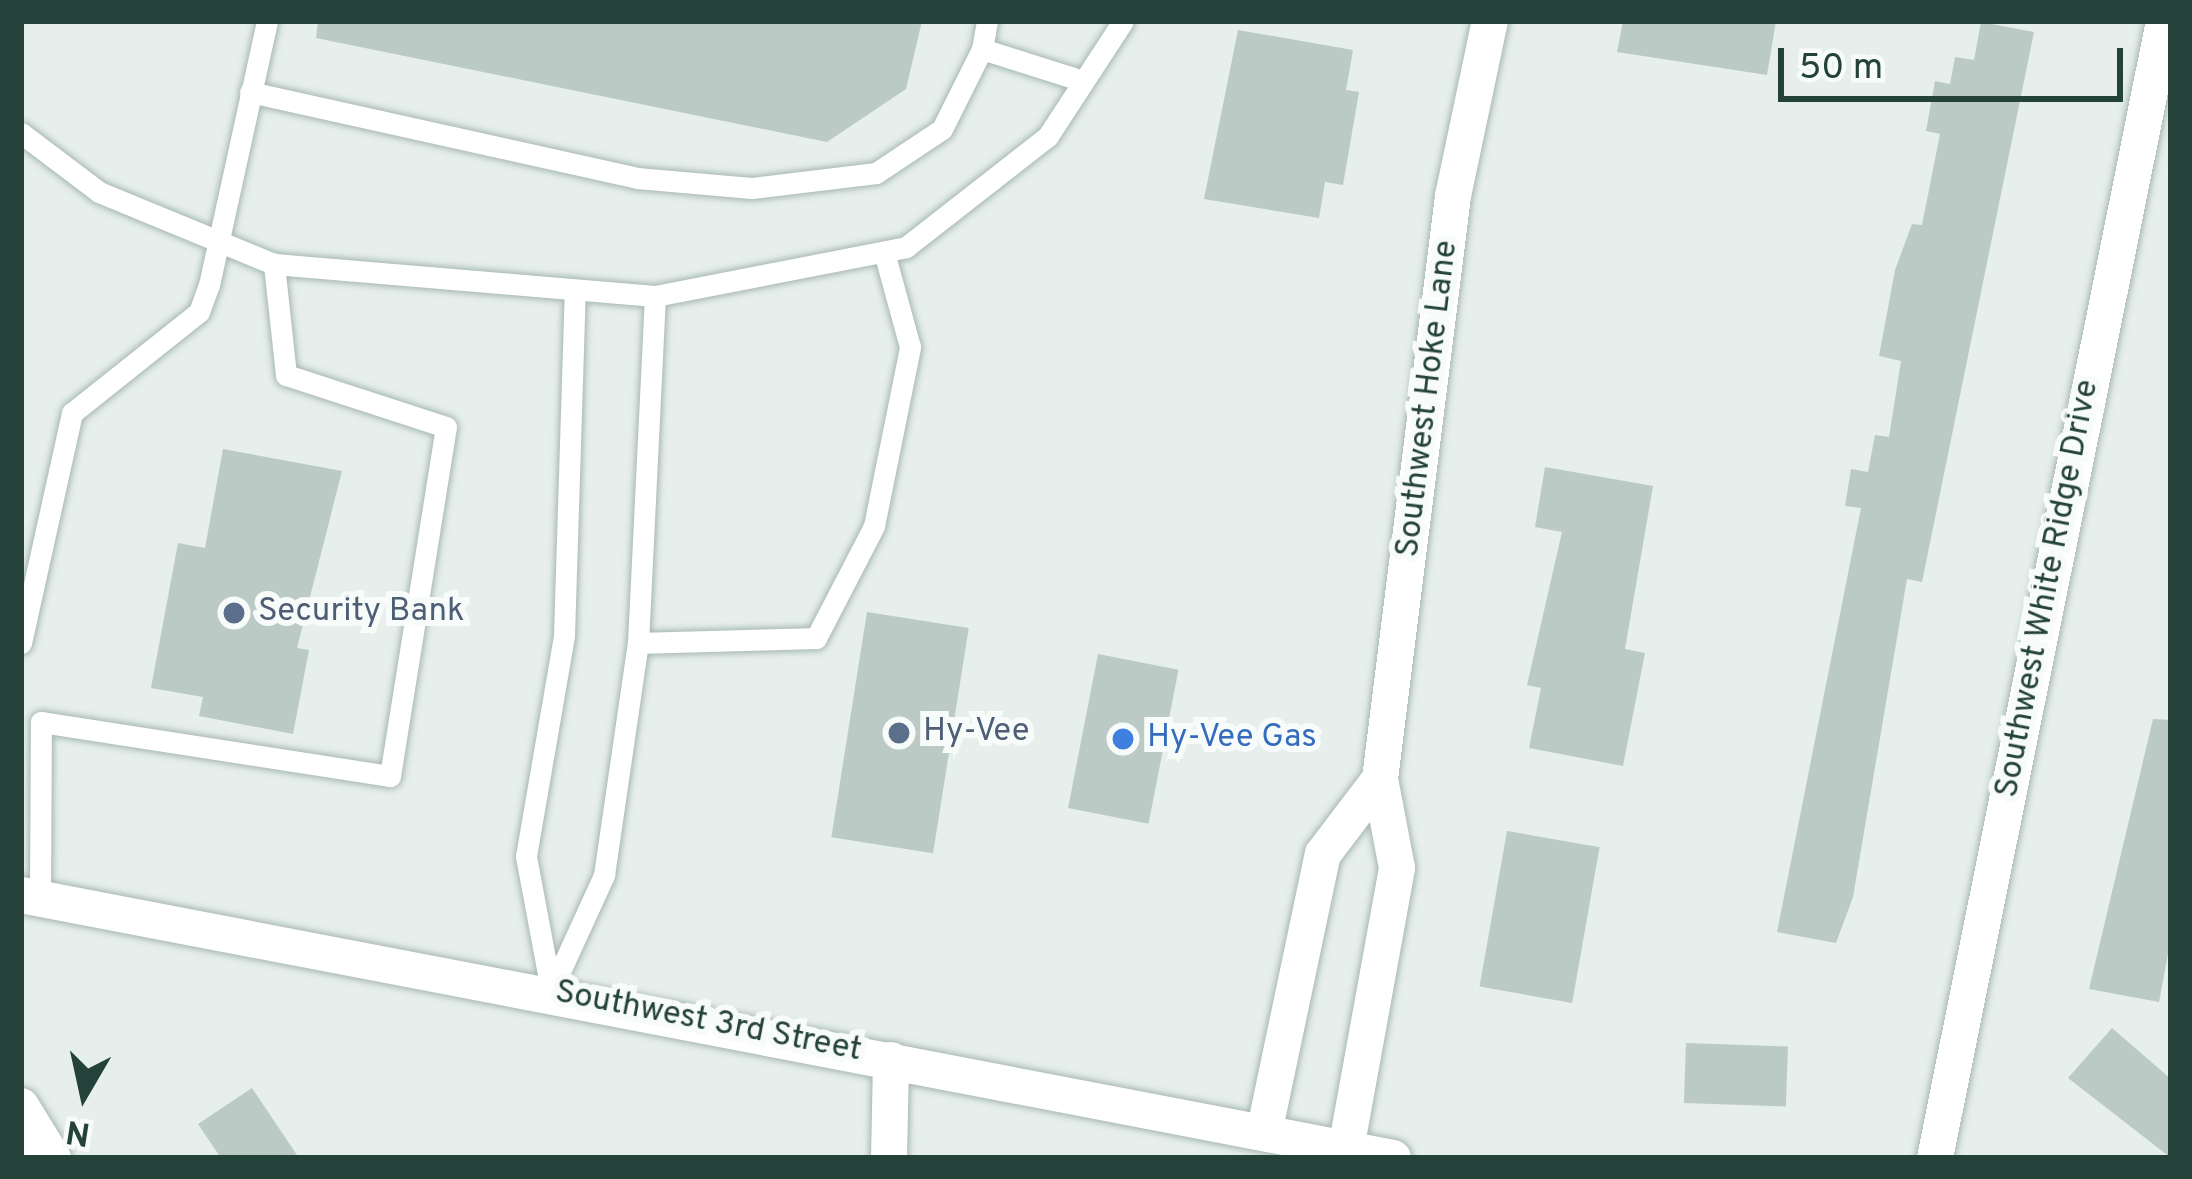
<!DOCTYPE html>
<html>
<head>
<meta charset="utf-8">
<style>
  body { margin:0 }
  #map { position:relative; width:2192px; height:1179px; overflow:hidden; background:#e6efeb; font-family:Overpass,sans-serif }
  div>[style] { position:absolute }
  .building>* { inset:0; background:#bbcac4; transform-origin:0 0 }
  .roads { filter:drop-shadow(0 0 3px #a8b8b2) drop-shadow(0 0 3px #a8b8b2) }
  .lane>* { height:21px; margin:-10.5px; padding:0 10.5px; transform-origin:10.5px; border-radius:10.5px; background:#fff }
  .street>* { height:36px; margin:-18px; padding:0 18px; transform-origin:18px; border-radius:18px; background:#fff }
  .secondary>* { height:36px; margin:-18px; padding:0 18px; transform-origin:18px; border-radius:18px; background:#fff }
  .dots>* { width:33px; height:33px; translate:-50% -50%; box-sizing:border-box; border:6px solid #f7fbf9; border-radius:50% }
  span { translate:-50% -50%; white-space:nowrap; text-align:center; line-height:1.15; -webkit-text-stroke:12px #f7fbf9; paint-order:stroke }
  .street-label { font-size:33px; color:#24423a }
  .service-label { font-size:33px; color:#4e5e75 }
  .left { translate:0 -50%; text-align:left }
  .shop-label { font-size:33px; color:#366cbe }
  .frame { position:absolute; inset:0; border:24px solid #24423a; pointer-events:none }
  .north { position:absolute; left:24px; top:1035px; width:120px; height:120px; -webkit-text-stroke:9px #f7fbf9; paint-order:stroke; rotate:189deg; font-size:33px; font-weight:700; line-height:48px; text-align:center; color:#24423a }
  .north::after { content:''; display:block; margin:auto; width:42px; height:54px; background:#24423a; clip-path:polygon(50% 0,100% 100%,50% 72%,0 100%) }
  .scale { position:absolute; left:1778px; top:48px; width:345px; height:54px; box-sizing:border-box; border:6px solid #24423a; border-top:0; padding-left:15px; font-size:36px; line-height:42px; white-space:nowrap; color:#24423a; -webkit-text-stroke:9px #f7fbf9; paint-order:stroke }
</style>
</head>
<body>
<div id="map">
  <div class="building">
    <i style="clip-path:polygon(318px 21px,922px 21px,906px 89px,827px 142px,316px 38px)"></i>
    <i style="clip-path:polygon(1623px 21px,1776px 21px,1767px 75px,1617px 52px)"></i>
    <i style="clip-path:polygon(1981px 22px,2034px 32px,1922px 582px,1907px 579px,1853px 897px,1836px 943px,1777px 932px,1861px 508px,1845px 506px,1851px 469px,1868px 472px,1875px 435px,1889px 437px,1901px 361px,1879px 356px,1895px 270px,1912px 224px,1922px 225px,1940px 134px,1926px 131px,1935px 81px,1950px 84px,1955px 57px,1974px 60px)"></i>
    <i style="clip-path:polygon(1238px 30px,1353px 50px,1346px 90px,1359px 92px,1343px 185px,1325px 182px,1319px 218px,1204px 199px)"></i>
    <i style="clip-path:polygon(223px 449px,342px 471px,297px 648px,309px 650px,293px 734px,199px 716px,203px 697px,151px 688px,178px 543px,205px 548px)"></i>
    <i style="clip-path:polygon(1545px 467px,1653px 486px,1625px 649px,1645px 653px,1623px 766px,1529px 748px,1541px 688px,1527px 685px,1562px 532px,1535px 527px)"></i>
    <i style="left:867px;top:612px;width:103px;height:228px;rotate:9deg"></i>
    <i style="left:1098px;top:654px;width:82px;height:157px;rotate:11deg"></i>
    <i style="clip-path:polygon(2153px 719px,2171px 720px,2171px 938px,2159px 1002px,2089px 989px)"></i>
    <i style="left:1507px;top:831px;width:94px;height:158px;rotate:10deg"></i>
    <i style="clip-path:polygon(2112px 1028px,2171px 1079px,2171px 1158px,2068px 1078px)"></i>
    <i style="left:1686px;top:1043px;width:102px;height:60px;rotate:2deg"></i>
    <i style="clip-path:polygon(252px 1088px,299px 1158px,221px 1158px,198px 1124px)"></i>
  </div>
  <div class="roads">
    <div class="lane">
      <i style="left:987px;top:21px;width:28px;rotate:100deg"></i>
      <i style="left:982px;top:49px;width:106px;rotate:17.6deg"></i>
      <i style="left:250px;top:92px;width:396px;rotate:12.5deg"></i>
      <i style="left:637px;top:178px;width:115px;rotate:5deg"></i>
      <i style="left:752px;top:188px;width:125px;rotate:-6.9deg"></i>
      <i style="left:876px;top:173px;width:79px;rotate:-33.7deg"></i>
      <i style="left:942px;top:129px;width:89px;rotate:-63.4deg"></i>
      <i style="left:21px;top:133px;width:98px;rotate:37.1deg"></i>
      <i style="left:99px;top:192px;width:189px;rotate:22.4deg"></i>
      <i style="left:274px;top:264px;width:382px;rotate:4.8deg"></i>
      <i style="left:655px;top:296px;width:256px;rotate:-11deg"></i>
      <i style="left:906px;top:247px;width:180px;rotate:-38deg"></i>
      <i style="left:1048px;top:136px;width:137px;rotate:-56.9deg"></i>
      <i style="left:21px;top:643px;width:236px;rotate:-77.5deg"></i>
      <i style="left:72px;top:413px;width:162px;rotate:-38.5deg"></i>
      <i style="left:199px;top:312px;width:29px;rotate:-70deg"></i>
      <i style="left:209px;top:285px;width:270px;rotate:-77.6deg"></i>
      <i style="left:638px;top:643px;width:178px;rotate:-1.6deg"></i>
      <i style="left:816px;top:638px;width:126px;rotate:-62.6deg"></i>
      <i style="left:874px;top:526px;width:183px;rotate:-78.6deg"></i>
      <i style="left:910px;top:347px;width:98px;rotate:-105.3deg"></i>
      <i style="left:40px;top:899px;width:177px;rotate:-89.7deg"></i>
      <i style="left:41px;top:722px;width:353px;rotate:8.8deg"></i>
      <i style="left:390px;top:776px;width:353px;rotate:-80.9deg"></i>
      <i style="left:446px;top:427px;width:168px;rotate:-162deg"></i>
      <i style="left:286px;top:375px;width:112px;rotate:-96.2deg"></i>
      <i style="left:551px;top:990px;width:136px;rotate:-100.6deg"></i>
      <i style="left:526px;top:856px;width:224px;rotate:-80.2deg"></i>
      <i style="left:564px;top:635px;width:341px;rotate:-88.2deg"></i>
      <i style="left:551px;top:991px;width:128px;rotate:-65.4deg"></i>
      <i style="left:604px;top:875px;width:234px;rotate:-81.7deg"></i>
      <i style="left:638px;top:643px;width:347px;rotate:-87.2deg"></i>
      <i style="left:21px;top:1156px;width:26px;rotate:-28deg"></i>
    </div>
    <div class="street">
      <i style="left:21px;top:1106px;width:61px;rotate:58.4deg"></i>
      <i style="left:1264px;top:1133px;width:285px;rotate:-78.1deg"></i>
      <i style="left:1323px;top:854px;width:94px;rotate:-52.8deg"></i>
      <i style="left:1346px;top:1149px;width:286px;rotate:-79.7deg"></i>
      <i style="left:1397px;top:868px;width:91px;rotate:-100.8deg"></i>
      <i style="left:1380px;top:779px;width:588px;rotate:-82.86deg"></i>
      <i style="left:1453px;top:196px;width:179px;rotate:-78.1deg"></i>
      <i style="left:889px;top:1158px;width:98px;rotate:-88.8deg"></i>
      <i style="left:1935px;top:1158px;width:1160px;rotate:-78.61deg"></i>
    </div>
    <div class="secondary">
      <i style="left:21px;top:895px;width:1397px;rotate:10.85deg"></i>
    </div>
  </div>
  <div class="dots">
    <i style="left:234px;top:613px;background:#5c6f8a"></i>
    <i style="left:899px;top:733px;background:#5c6f8a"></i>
    <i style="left:1123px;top:739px;background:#3f7fe0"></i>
  </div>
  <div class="street-label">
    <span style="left:1429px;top:399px;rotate:-83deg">Southwest Hoke Lane</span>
    <span style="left:2049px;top:589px;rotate:-79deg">Southwest White Ridge Drive</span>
    <span style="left:708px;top:1023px;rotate:11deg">Southwest 3rd Street</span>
  </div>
  <div class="service-label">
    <span class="left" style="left:258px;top:613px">Security Bank</span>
    <span class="left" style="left:923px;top:733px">Hy-Vee</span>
  </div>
  <div class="shop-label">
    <span class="left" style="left:1147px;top:739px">Hy-Vee Gas</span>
  </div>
  <div class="frame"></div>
  <div class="north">N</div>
  <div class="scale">50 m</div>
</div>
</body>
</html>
